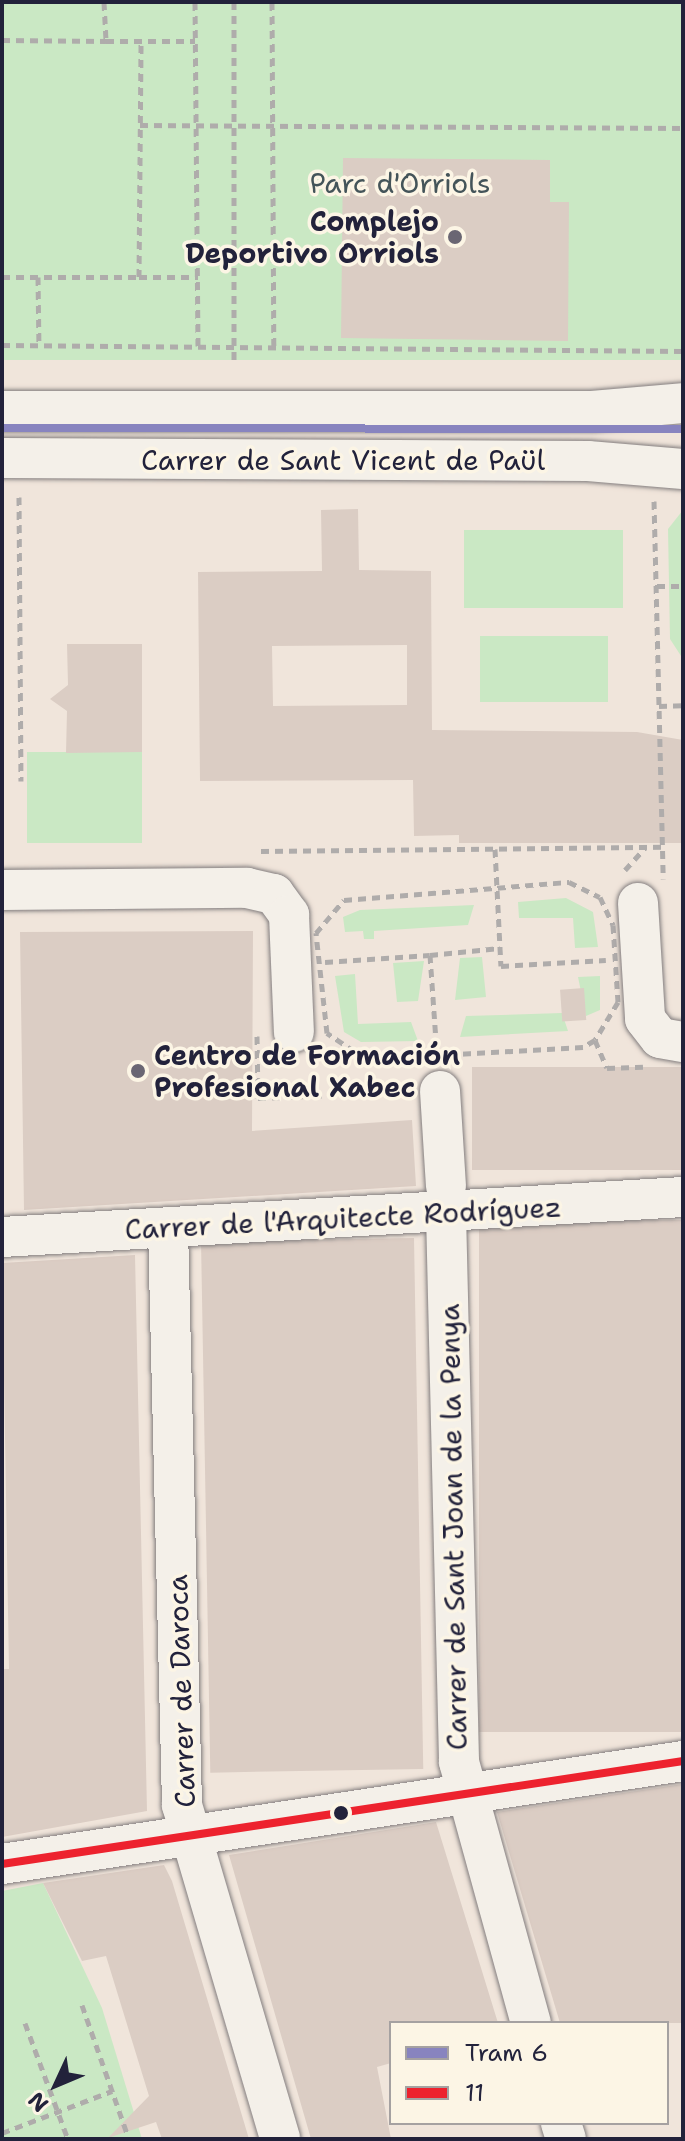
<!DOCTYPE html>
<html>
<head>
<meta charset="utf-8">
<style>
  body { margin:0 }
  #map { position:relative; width:685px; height:2141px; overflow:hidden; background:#f0e5db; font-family:"Shantell Sans",sans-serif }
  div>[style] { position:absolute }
  .green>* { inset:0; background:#cae8c4; transform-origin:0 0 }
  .building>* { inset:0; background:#dbcdc4; transform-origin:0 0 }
  .path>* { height:5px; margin-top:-2.5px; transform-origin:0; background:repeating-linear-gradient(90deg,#afacab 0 8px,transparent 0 14px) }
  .roads { filter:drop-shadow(0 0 2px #837e7f) drop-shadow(0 0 2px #837e7f) }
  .minor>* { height:40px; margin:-20px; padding:0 20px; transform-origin:20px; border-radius:20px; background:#f4f0e9 }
  .bus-1>* { height:8px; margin:-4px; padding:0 4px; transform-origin:4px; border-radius:4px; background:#ed222e }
  .tram-1>* { height:8px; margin:-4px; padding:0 4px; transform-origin:4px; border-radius:4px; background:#8884bf }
  .dots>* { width:22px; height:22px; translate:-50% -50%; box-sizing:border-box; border:4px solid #fcf5e5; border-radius:50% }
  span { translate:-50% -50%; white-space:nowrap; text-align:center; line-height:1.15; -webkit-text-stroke:7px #fcf5e5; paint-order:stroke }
  .park-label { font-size:28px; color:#445459 }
  .poi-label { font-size:28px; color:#22223b; font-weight:700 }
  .right { translate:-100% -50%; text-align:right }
  .left { translate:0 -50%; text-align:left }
  .street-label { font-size:28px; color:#22223b }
  .frame { position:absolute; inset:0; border:4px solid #22223b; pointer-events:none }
  .legend { position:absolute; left:389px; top:2021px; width:280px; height:104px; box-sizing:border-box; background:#fcf5e5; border:2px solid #a5a1a1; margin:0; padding:10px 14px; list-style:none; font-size:24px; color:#22223b }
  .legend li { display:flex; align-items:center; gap:16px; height:40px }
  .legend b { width:40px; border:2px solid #a5a1a1 }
  .north { position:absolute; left:16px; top:2045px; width:80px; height:80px; -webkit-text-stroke:6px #fcf5e5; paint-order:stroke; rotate:226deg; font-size:22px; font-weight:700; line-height:32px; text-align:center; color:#22223b }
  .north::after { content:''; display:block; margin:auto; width:28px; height:36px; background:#22223b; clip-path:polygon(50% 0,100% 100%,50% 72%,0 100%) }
</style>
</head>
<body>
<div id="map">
  <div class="green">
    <i style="left:2px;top:2px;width:681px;height:358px"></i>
    <i style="clip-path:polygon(683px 510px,683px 659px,670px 639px,668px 529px)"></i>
    <i style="left:623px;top:530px;width:78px;height:159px;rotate:90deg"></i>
    <i style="left:480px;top:636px;width:128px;height:66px"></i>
    <i style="left:27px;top:752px;width:115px;height:91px"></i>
    <i style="clip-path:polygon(566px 898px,593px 912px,598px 947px,575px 948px,573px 918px,519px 918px,518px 902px)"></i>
    <i style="clip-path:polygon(474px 905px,468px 925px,374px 931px,374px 939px,364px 939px,363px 931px,345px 932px,343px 917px,360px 910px)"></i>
    <i style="clip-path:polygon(482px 957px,486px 997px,455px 1000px,460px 958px)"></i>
    <i style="clip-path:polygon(424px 961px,418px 1001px,397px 1002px,393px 963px)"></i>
    <i style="clip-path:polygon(355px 974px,358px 1024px,411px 1022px,418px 1041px,361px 1042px,344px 1032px,335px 976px)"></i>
    <i style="clip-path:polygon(600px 976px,600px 1010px,586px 1016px,578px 977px)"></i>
    <i style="clip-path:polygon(562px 1013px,568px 1031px,460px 1037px,466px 1016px)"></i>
    <i style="clip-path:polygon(43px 1883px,102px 2008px,142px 2139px,2px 2139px,2px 1891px)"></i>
  </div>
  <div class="building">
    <i style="clip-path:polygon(343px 158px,550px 160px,550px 202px,569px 202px,568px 341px,341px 338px)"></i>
    <i style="clip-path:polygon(evenodd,358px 509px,359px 570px,431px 571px,432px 730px,637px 732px,683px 740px,683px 843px,459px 843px,459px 835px,414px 836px,413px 780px,200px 781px,198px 572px,322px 571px,321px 510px,358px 509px,407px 645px,407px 705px,273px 706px,272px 646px,407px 645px)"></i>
    <i style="clip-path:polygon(67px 644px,142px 644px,142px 752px,66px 753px,67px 711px,50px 699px,68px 685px)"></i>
    <i style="clip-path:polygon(253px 931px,252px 1131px,412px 1120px,416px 1186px,24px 1210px,20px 932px)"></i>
    <i style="left:584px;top:988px;width:32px;height:24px;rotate:86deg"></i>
    <i style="left:683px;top:1067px;width:103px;height:211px;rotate:90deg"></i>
    <i style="left:683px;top:1220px;width:512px;height:204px;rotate:90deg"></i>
    <i style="left:414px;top:1238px;width:531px;height:213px;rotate:89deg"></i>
    <i style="clip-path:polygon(135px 1255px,147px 1811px,2px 1837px,2px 1669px,9px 1669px,2px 1263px)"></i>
    <i style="clip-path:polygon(683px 1784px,683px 2023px,560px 2023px,497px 1812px)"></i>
    <i style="clip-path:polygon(436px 1822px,498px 2023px,391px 2023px,391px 2063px,377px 2067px,391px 2139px,311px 2139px,229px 1855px)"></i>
    <i style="clip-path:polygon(164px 1865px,172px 1881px,249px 2139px,162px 2139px,156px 2122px,108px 2138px,149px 2096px,106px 1956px,82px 1961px,43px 1883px)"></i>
  </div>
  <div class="path">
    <i style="left:104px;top:2px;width:39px;rotate:87deg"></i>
    <i style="left:106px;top:41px;width:89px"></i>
    <i style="left:195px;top:2px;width:344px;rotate:89.5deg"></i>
    <i style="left:234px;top:2px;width:362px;rotate:90deg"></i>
    <i style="left:272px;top:2px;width:345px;rotate:89.7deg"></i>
    <i style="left:2px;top:40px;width:104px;rotate:0.6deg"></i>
    <i style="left:140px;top:125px;width:543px;rotate:0.32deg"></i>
    <i style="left:2px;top:277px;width:137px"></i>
    <i style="left:139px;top:277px;width:236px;rotate:-89.5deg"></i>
    <i style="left:38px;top:277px;width:68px;rotate:89.2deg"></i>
    <i style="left:139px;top:277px;width:59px"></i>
    <i style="left:2px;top:345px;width:681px;rotate:0.5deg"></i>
    <i style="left:19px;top:497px;width:284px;rotate:89.6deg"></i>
    <i style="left:654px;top:501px;width:378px;rotate:88.6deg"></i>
    <i style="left:657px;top:586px;width:26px"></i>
    <i style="left:659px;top:706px;width:24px;rotate:-2deg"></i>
    <i style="left:495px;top:849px;width:117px;rotate:87.1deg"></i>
    <i style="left:501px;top:966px;width:105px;rotate:-3.3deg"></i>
    <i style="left:261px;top:851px;width:402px;rotate:-0.6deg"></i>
    <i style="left:625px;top:870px;width:30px;rotate:-48deg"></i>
    <i style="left:569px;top:882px;width:34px;rotate:26deg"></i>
    <i style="left:600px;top:897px;width:31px;rotate:65deg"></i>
    <i style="left:613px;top:925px;width:77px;rotate:86.3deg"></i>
    <i style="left:618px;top:1002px;width:44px;rotate:121.2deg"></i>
    <i style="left:595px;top:1040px;width:14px;rotate:150deg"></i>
    <i style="left:583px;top:1047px;width:217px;rotate:176.8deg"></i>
    <i style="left:366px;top:1059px;width:47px;rotate:-146.3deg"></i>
    <i style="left:327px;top:1033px;width:101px;rotate:-96.3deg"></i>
    <i style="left:316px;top:933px;width:43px;rotate:-49.7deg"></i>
    <i style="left:344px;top:900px;width:226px;rotate:-4.6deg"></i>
    <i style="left:430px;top:955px;width:70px;rotate:-5.7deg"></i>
    <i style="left:325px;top:962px;width:105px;rotate:-3.8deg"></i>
    <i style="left:430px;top:955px;width:100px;rotate:86deg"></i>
    <i style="left:257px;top:1036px;width:62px;rotate:89.1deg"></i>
    <i style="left:258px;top:1098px;width:148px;rotate:-2.3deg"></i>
    <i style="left:595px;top:1040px;width:30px;rotate:67deg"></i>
    <i style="left:607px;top:1068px;width:36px;rotate:-2deg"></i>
    <i style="left:82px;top:2005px;width:142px;rotate:70.7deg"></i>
    <i style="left:25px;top:2023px;width:124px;rotate:69.7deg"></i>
    <i style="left:2px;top:2133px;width:118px;rotate:-20.9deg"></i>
  </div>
  <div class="roads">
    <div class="minor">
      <i style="left:2px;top:411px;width:590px"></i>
      <i style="left:592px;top:411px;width:91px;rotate:-5deg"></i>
      <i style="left:2px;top:458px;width:586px;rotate:0.29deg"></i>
      <i style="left:588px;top:461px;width:95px;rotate:4.8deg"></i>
      <i style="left:2px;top:890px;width:245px;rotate:-0.5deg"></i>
      <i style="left:247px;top:888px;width:28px;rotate:13deg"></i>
      <i style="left:274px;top:894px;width:26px;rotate:54deg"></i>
      <i style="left:289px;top:915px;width:117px;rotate:87.6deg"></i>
      <i style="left:638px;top:903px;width:116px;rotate:86.5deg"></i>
      <i style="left:645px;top:1019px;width:24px;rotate:52deg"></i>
      <i style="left:660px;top:1038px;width:23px;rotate:10deg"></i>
      <i style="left:440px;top:1091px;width:95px;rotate:86.4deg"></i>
      <i style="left:446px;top:1213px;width:549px;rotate:88.64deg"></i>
      <i style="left:459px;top:1762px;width:271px;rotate:74.6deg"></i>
      <i style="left:168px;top:1228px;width:577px;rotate:88.61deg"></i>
      <i style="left:182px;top:1805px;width:348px;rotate:73.6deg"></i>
      <i style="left:2px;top:1237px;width:682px;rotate:-3.36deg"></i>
      <i style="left:2px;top:1864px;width:689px;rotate:-8.6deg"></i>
      <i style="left:561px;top:2123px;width:17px;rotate:73deg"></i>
    </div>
  </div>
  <div class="bus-1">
    <i style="left:2px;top:1864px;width:689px;rotate:-8.6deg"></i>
  </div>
  <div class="tram-1">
    <i style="left:2px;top:428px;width:681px;rotate:0.08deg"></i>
  </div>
  <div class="dots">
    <i style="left:455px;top:237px;background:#6a6673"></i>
    <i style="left:138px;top:1071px;background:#6a6673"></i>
    <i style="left:341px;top:1813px;background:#22223b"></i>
  </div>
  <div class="park-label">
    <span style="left:400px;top:183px">Parc d'Orriols</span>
  </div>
  <div class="poi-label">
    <span class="right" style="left:439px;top:237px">Complejo<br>Deportivo Orriols</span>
    <span class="left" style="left:154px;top:1071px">Centro de Formación<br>Profesional Xabec</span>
  </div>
  <div class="street-label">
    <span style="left:343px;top:460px">Carrer de Sant Vicent de Paül</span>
    <span style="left:343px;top:1218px;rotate:-3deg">Carrer de l'Arquitecte Rodríguez</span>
    <span style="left:453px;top:1527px;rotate:-91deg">Carrer de Sant Joan de la Penya</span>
    <span style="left:181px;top:1691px;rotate:-92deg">Carrer de Daroca</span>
  </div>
  <div class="frame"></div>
  <ul class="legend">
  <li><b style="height:10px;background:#8884bf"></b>Tram 6</li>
  <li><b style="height:10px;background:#ed222e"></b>11</li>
  </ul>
  <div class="north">N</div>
</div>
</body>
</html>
